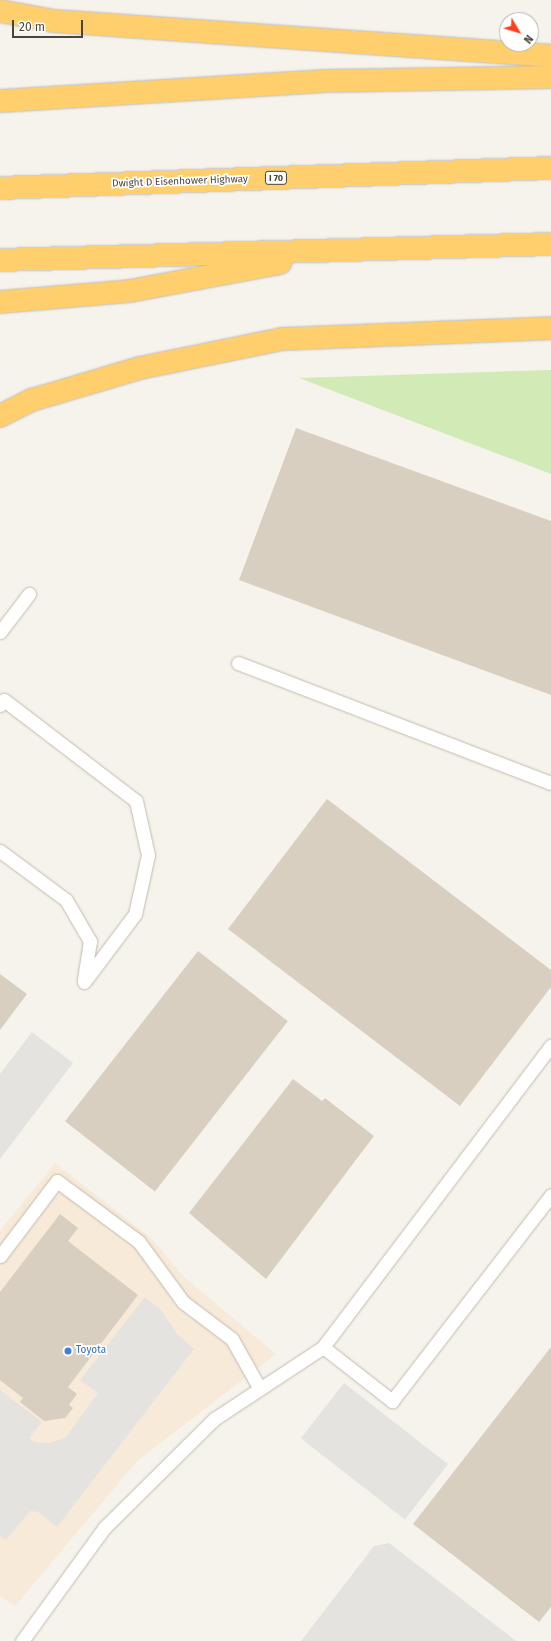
<!DOCTYPE html>
<html>
<head>
<meta charset="utf-8">
<style>
  body { margin:0 }
  #map { position:relative; width:551px; height:1641px; overflow:hidden; background:#f6f3ec; font-family:"Fira Sans",sans-serif }
  div>[style] { position:absolute }
  .commercial>* { inset:0; background:#f7ead8 }
  .green>* { inset:0; background:#d2eab5 }
  .parking>* { inset:0; background:#e5e3e0; transform-origin:0 0 }
  .building>* { inset:0; background:#d8cfc1; transform-origin:0 0 }
  .roads { filter:drop-shadow(0 0 1px #c2bbae) drop-shadow(0 0 1px #c2bbae) }
  .service>* { height:13px; margin:-6.5px; padding:0 6.5px; transform-origin:6.5px; border-radius:6.5px; background:#fff }
  .motorway>* { height:22px; margin:-11px; padding:0 11px; transform-origin:11px; border-radius:11px; background:#ffcf6e }
  .dots>* { width:11px; height:11px; translate:-50% -50%; box-sizing:border-box; border:2px solid #fff; border-radius:50% }
  span { translate:-50% -50%; white-space:nowrap; text-align:center; line-height:1.15; -webkit-text-stroke:3.5px #fff; paint-order:stroke }
  .shield-label span { padding:1px 3px; background:#fff; border:1px solid; border-radius:3px; -webkit-text-stroke-width:0 }
  .shield-label { font-size:9px; color:#4b4439; font-weight:700 }
  .street-label { font-size:10px; color:#4b4439 }
  .shop-label { font-size:10px; color:#366cbe }
  .left { translate:0 -50%; text-align:left }
  .north { position:absolute; left:499px; top:12px; width:40px; height:40px; box-sizing:border-box; background:#fff; border:1px solid #b7b4b0; border-radius:50%; rotate:128deg; font-size:11px; font-weight:700; line-height:16px; text-align:center; color:#4b4439 }
  .north::after { content:''; display:block; margin:auto; width:14px; height:18px; background:#fc3f1d; clip-path:polygon(50% 0,100% 100%,50% 72%,0 100%) }
  .scale { position:absolute; left:12px; top:20px; width:71px; height:18px; box-sizing:border-box; border:2px solid #4b4439; border-top:0; padding-left:5px; font-size:12px; line-height:14px; white-space:nowrap; color:#4b4439; -webkit-text-stroke:3px #fff; paint-order:stroke }
</style>
</head>
<body>
<div id="map">
  <div class="commercial">
    <i style="clip-path:polygon(55px 1163px,151px 1238px,184px 1277px,276px 1354px,137px 1461px,15px 1606px,0 1596px,0 1231px)"></i>
  </div>
  <div class="green">
    <i style="clip-path:polygon(551px 370px,551px 474px,299px 378px)"></i>
  </div>
  <div class="parking">
    <i style="clip-path:polygon(32px 1032px,73px 1063px,0 1159px,0 1074px)"></i>
    <i style="clip-path:polygon(145px 1297px,160px 1309px,178px 1335px,194px 1349px,57px 1527px,38px 1512px,30px 1511px,6px 1540px,0 1536px,0 1390px,42px 1422px,29px 1438px,34px 1442px,49px 1443px,65px 1438px,98px 1393px,80px 1380px)"></i>
    <i style="left:344px;top:1383px;width:132px;height:70px;rotate:38deg"></i>
    <i style="clip-path:polygon(389px 1543px,516px 1641px,301px 1641px,374px 1546px)"></i>
  </div>
  <div class="building">
    <i style="clip-path:polygon(296px 428px,551px 521px,551px 695px,239px 580px)"></i>
    <i style="clip-path:polygon(327px 799px,551px 970px,551px 987px,460px 1106px,228px 929px)"></i>
    <i style="left:198px;top:951px;width:114px;height:216px;rotate:38deg"></i>
    <i style="clip-path:polygon(0 974px,27px 994px,0 1030px)"></i>
    <i style="clip-path:polygon(293px 1079px,322px 1101px,325px 1098px,374px 1136px,266px 1279px,189px 1213px)"></i>
    <i style="clip-path:polygon(60px 1214px,78px 1228px,68px 1241px,138px 1295px,68px 1387px,77px 1394px,69px 1405px,73px 1408px,65px 1418px,44px 1421px,20px 1402px,23px 1398px,0 1380px,0 1292px)"></i>
    <i style="clip-path:polygon(551px 1347px,551px 1607px,539px 1622px,413px 1524px)"></i>
  </div>
  <div class="roads">
    <div class="service">
      <i style="left:0;top:632px;width:48px;rotate:-52.7deg"></i>
      <i style="left:238px;top:663px;width:335px;rotate:21deg"></i>
      <i style="left:0;top:705px;width:6px;rotate:-51deg"></i>
      <i style="left:4px;top:700px;width:166px;rotate:37.4deg"></i>
      <i style="left:136px;top:801px;width:55px;rotate:77.5deg"></i>
      <i style="left:148px;top:855px;width:60px;rotate:102.4deg"></i>
      <i style="left:135px;top:914px;width:85px;rotate:126.9deg"></i>
      <i style="left:0;top:851px;width:82px;rotate:36.6deg"></i>
      <i style="left:66px;top:900px;width:48px;rotate:59.7deg"></i>
      <i style="left:90px;top:941px;width:39px;rotate:99deg"></i>
      <i style="left:0;top:1256px;width:94px;rotate:-52.8deg"></i>
      <i style="left:57px;top:1181px;width:102px;rotate:36.6deg"></i>
      <i style="left:139px;top:1242px;width:74px;rotate:53.7deg"></i>
      <i style="left:183px;top:1302px;width:61px;rotate:37.1deg"></i>
      <i style="left:232px;top:1339px;width:57px;rotate:60.8deg"></i>
      <i style="left:323px;top:1347px;width:88px;rotate:38deg"></i>
      <i style="left:392px;top:1401px;width:260px;rotate:-52.3deg"></i>
      <i style="left:22px;top:1641px;width:140px;rotate:-54deg"></i>
      <i style="left:104px;top:1528px;width:155px;rotate:-44.7deg"></i>
      <i style="left:214px;top:1419px;width:131px;rotate:-33.4deg"></i>
      <i style="left:323px;top:1347px;width:378px;rotate:-52.9deg"></i>
    </div>
    <div class="motorway">
      <i style="left:0;top:11px;width:55px;rotate:10.5deg"></i>
      <i style="left:54px;top:21px;width:498px;rotate:4deg"></i>
      <i style="left:0;top:101px;width:326px;rotate:-3.5deg"></i>
      <i style="left:325px;top:81px;width:226px;rotate:-1deg"></i>
      <i style="left:0;top:188px;width:551px;rotate:-2.08deg"></i>
      <i style="left:0;top:260px;width:551px;rotate:-1.66deg"></i>
      <i style="left:0;top:302px;width:130px;rotate:-4.8deg"></i>
      <i style="left:130px;top:291px;width:153px;rotate:-10.6deg"></i>
      <i style="left:0;top:416px;width:36px;rotate:-27deg"></i>
      <i style="left:32px;top:400px;width:113px;rotate:-16.5deg"></i>
      <i style="left:140px;top:368px;width:145px;rotate:-11.5deg"></i>
      <i style="left:282px;top:339px;width:269px;rotate:-2.3deg"></i>
    </div>
  </div>
  <div class="dots">
    <i style="left:68px;top:1351px;background:#3f7fe0"></i>
  </div>
  <div class="shield-label">
    <span style="left:276px;top:178px">I 70</span>
  </div>
  <div class="street-label">
    <span style="left:180px;top:182px;rotate:-2deg">Dwight D Eisenhower Highway</span>
  </div>
  <div class="shop-label">
    <span class="left" style="left:76px;top:1351px">Toyota</span>
  </div>
  <div class="north">N</div>
  <div class="scale">20 m</div>
</div>
</body>
</html>
